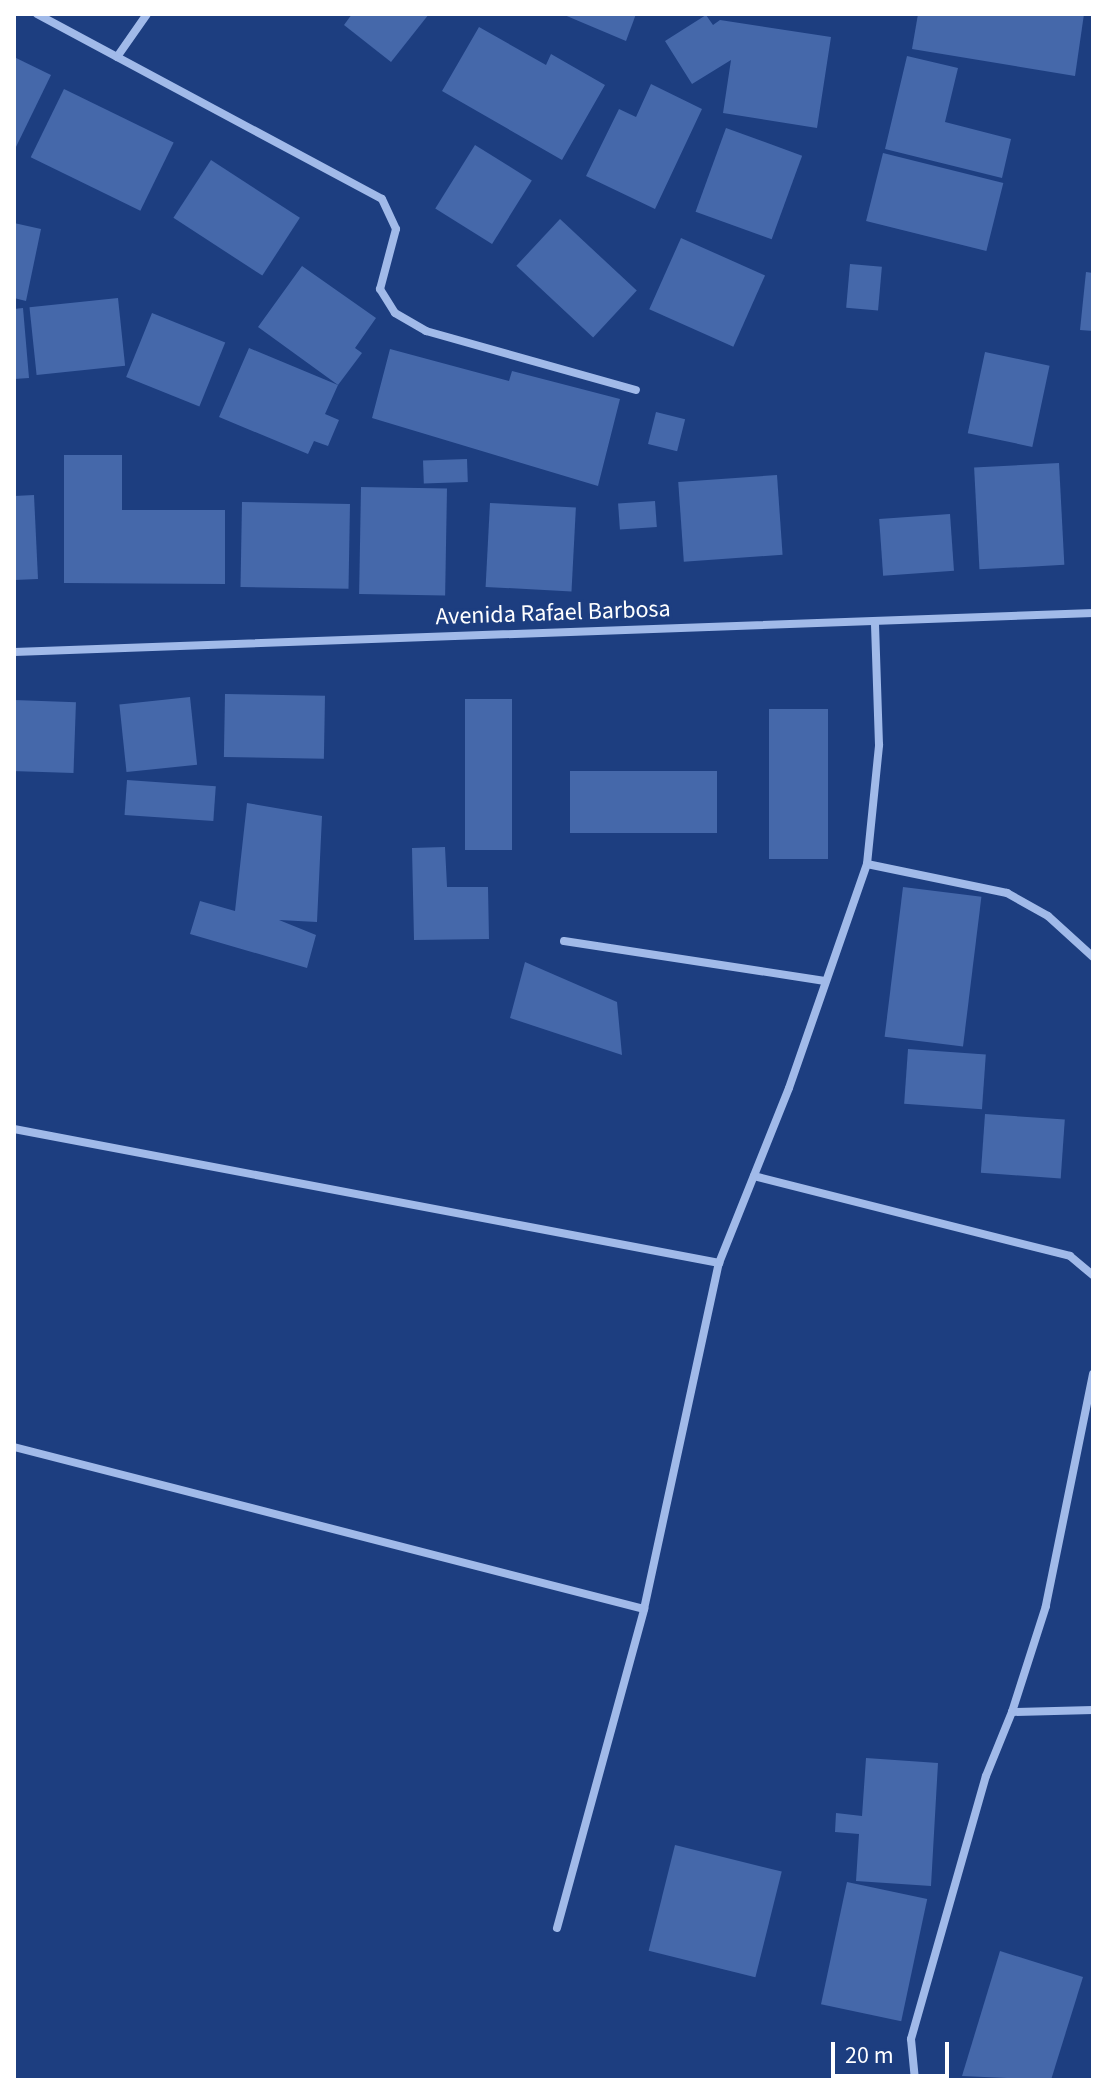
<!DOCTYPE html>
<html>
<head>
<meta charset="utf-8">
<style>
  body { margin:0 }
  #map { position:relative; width:1107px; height:2094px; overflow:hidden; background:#1d3e80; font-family:"Source Sans 3",sans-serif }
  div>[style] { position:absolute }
  .building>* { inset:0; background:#4568aa; transform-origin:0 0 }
  .street>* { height:8px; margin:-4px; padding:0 4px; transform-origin:4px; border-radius:4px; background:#a1bae9 }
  span { translate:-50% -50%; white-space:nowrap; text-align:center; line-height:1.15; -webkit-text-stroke:6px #1d3e80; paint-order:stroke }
  .street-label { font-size:24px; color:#fff }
  .frame { position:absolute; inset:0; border:16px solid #fff; pointer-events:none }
  .scale { position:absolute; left:831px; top:2042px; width:118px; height:36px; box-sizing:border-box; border:4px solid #fff; border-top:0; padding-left:10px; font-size:24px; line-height:28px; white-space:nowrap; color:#fff; -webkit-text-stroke:6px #1d3e80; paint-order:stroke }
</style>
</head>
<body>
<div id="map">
  <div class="building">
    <i style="clip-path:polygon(352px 14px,429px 14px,391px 62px,344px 25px)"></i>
    <i style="clip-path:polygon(562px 14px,636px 14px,626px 41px)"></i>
    <i style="clip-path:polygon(918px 14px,1084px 14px,1075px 76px,912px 49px)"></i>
    <i style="clip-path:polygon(706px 15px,713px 25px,720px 20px,831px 37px,817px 128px,723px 113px,731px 60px,692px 84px,665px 41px)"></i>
    <i style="clip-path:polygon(479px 27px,546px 65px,551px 54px,605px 85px,562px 160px,442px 91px)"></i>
    <i style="clip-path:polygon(907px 56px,958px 68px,945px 122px,1011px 139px,1002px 178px,885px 149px)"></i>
    <i style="clip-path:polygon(14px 57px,51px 75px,14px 151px)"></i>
    <i style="clip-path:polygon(651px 84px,702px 109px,655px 209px,586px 176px,619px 109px,636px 117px)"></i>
    <i style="left:64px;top:89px;width:122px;height:76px;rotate:26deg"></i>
    <i style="left:726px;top:128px;width:81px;height:89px;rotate:20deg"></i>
    <i style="left:475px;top:145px;width:67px;height:75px;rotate:32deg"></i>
    <i style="left:883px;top:153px;width:124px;height:70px;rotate:14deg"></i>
    <i style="left:211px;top:160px;width:106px;height:69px;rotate:33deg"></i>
    <i style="left:560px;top:219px;width:105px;height:64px;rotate:43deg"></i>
    <i style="clip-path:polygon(14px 223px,41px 229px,26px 301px,14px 298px)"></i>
    <i style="left:681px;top:238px;width:92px;height:78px;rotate:24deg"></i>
    <i style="left:850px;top:264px;width:32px;height:44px;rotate:5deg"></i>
    <i style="clip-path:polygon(302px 266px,376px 318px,355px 348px,362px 353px,338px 385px,258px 327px)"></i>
    <i style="clip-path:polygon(1086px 272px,1093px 273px,1093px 331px,1080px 330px)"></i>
    <i style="left:118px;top:298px;width:68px;height:89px;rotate:84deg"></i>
    <i style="clip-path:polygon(23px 308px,29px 378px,14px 379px,14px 309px)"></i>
    <i style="left:152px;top:313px;width:79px;height:69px;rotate:22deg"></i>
    <i style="clip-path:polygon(249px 348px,338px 385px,325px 414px,339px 420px,328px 446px,314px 441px,308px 454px,219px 417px)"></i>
    <i style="clip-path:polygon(390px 349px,509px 381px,512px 371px,620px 399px,598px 486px,372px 418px)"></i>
    <i style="left:985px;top:352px;width:66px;height:83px;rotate:12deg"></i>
    <i style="left:656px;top:412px;width:30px;height:33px;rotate:14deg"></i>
    <i style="clip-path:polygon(64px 455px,122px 455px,122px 510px,225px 510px,225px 584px,64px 583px)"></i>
    <i style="left:467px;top:459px;width:23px;height:44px;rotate:88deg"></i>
    <i style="left:1059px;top:463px;width:102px;height:85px;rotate:87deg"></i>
    <i style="left:777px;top:475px;width:80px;height:99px;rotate:86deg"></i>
    <i style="left:361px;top:487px;width:86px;height:107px;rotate:1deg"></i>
    <i style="clip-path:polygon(34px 495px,38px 579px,14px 580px,14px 496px)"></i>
    <i style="left:655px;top:501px;width:26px;height:37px;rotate:86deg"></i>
    <i style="left:242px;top:502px;width:108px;height:85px;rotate:1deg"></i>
    <i style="left:490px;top:503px;width:86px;height:84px;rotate:3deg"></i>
    <i style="left:950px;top:514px;width:57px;height:71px;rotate:86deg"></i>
    <i style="left:225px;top:694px;width:100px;height:63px;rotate:1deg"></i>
    <i style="left:190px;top:697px;width:68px;height:71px;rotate:84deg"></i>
    <i style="left:465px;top:699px;width:47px;height:151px"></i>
    <i style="left:14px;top:700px;width:62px;height:71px;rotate:2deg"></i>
    <i style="left:769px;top:709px;width:59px;height:150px"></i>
    <i style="left:570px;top:771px;width:147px;height:62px"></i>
    <i style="left:127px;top:780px;width:89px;height:35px;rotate:4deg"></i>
    <i style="clip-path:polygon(247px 803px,322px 816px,317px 922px,279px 920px,316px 935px,307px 968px,190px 934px,200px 901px,235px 911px)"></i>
    <i style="clip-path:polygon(445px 847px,447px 887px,488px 887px,489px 939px,414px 940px,412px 848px)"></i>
    <i style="left:903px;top:887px;width:79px;height:151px;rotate:7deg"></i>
    <i style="clip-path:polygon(525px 962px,617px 1002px,622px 1055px,510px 1018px)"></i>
    <i style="left:908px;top:1049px;width:78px;height:55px;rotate:4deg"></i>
    <i style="left:985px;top:1114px;width:80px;height:59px;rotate:4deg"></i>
    <i style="clip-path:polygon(866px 1758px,938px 1763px,931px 1886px,856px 1881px,859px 1834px,835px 1832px,836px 1813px,862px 1816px)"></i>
    <i style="left:675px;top:1845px;width:110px;height:109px;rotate:14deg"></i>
    <i style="left:847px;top:1882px;width:82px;height:125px;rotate:12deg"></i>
    <i style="clip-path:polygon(1000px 1951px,1083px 1977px,1051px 2080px,962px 2076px)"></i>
  </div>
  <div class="street">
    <i style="left:37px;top:14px;width:391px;rotate:28.2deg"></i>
    <i style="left:382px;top:199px;width:33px;rotate:65deg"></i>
    <i style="left:396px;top:229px;width:62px;rotate:104.9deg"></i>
    <i style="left:380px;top:289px;width:28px;rotate:58deg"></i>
    <i style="left:395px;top:313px;width:36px;rotate:30deg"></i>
    <i style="left:426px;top:331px;width:218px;rotate:15.7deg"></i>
    <i style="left:117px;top:57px;width:52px;rotate:-55.1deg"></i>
    <i style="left:14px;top:652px;width:1080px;rotate:-2.07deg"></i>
    <i style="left:867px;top:864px;width:143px;rotate:11.7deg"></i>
    <i style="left:1007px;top:893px;width:47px;rotate:29.3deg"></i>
    <i style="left:1048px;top:916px;width:61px;rotate:42.3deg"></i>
    <i style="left:564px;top:941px;width:264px;rotate:8.7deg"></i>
    <i style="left:14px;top:1129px;width:718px;rotate:10.76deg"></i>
    <i style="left:754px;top:1176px;width:326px;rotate:14.2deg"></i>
    <i style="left:1070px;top:1256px;width:30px;rotate:40deg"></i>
    <i style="left:1093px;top:1374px;width:237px;rotate:101.5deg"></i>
    <i style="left:1046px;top:1606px;width:111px;rotate:107.8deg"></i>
    <i style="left:1012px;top:1712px;width:81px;rotate:-1.4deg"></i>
    <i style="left:14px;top:1447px;width:650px;rotate:14.42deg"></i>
    <i style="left:557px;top:1928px;width:331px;rotate:-74.7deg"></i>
    <i style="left:644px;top:1609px;width:354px;rotate:-77.8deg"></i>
    <i style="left:719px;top:1263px;width:188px;rotate:-68.2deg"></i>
    <i style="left:789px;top:1088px;width:237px;rotate:-70.8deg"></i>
    <i style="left:867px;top:864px;width:120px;rotate:-84.2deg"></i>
    <i style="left:879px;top:745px;width:123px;rotate:-91.9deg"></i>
    <i style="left:915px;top:2080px;width:41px;rotate:-95.6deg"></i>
    <i style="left:911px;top:2039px;width:273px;rotate:-74.1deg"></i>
    <i style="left:986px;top:1776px;width:69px;rotate:-67.9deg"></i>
  </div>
  <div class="street-label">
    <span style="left:553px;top:613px;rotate:-2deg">Avenida Rafael Barbosa</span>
  </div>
  <div class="frame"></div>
  <div class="scale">20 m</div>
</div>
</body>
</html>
